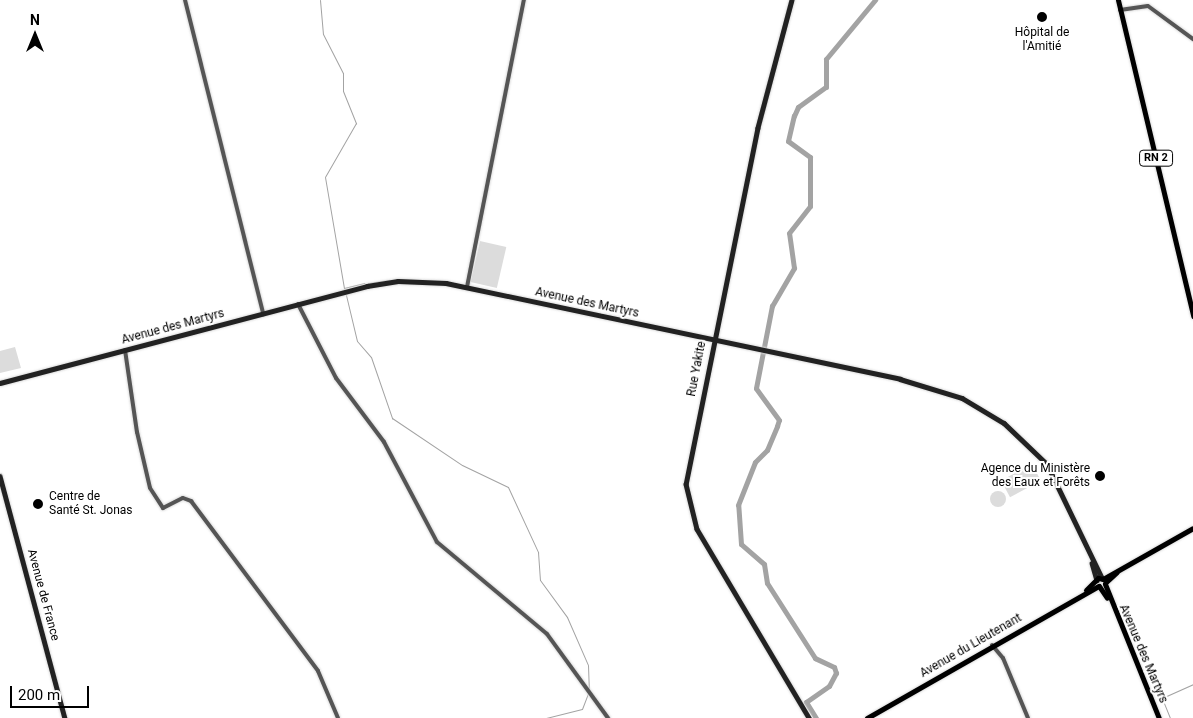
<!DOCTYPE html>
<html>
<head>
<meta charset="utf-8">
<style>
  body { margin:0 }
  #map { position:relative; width:1193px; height:718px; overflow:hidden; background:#fff; font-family:Roboto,sans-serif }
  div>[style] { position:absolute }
  .green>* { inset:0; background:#dcdcdc; transform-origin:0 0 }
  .round { border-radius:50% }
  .stream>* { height:1px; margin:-0.5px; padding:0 0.5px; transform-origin:0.5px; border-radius:0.5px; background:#a3a3a3 }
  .river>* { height:5px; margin:-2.5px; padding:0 2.5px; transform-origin:2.5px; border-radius:2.5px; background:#a3a3a3 }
  .roads { filter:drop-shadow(0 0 1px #dbdbdb) drop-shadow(0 0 1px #dbdbdb) }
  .tertiary>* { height:4px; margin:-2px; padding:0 2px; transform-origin:2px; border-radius:2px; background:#555 }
  .secondary>* { height:4.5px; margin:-2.25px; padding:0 2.25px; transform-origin:2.25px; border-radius:2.25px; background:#222 }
  .primary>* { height:5px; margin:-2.5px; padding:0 2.5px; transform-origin:2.5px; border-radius:2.5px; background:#000 }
  .dots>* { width:14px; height:14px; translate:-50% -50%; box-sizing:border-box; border:2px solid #fff; border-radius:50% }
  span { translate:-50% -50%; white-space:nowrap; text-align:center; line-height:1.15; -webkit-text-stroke:4px #fff; paint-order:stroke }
  .shield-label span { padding:1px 4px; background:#fff; border:1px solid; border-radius:4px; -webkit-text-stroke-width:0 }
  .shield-label { font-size:11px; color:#000; font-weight:700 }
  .poi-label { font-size:12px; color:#000 }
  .right { translate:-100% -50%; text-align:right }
  .left { translate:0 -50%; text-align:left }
  .street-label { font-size:12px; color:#000 }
  .north { position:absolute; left:10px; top:10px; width:50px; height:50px; -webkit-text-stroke:4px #fff; paint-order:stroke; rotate:0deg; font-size:14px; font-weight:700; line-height:20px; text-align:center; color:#000 }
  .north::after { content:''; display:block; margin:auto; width:18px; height:22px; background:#000; clip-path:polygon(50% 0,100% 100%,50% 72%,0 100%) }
  .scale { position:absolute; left:10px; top:686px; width:79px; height:22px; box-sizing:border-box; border:2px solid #000; border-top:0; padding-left:6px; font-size:15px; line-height:18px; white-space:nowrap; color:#000; -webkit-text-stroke:4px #fff; paint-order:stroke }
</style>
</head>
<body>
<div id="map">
  <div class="green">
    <i style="left:480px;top:241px;width:27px;height:42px;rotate:13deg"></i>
    <i style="clip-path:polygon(15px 347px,21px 368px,0 373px,0 351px)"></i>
    <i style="left:1032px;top:464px;width:19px;height:35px;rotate:62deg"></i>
    <i class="round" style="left:990px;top:491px;width:16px;height:16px"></i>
  </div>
  <div class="stream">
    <i style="left:320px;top:0;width:34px;rotate:85deg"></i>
    <i style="left:323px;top:34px;width:44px;rotate:62.9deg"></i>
    <i style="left:343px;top:73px;width:18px;rotate:90deg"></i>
    <i style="left:343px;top:91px;width:35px;rotate:68deg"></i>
    <i style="left:356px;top:123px;width:62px;rotate:119.9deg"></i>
    <i style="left:325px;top:177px;width:113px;rotate:80.3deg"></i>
    <i style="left:344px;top:288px;width:21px;rotate:-14deg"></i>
    <i style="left:369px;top:283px;width:20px;rotate:-9deg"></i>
    <i style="left:346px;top:295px;width:47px;rotate:76.6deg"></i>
    <i style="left:357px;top:341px;width:21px;rotate:49deg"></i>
    <i style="left:371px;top:357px;width:65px;rotate:71deg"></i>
    <i style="left:392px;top:418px;width:84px;rotate:33.9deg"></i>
    <i style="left:462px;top:465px;width:51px;rotate:25.6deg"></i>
    <i style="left:508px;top:487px;width:72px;rotate:65.2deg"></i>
    <i style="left:538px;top:552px;width:28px;rotate:86deg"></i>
    <i style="left:540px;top:580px;width:46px;rotate:53.9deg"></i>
    <i style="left:567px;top:617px;width:52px;rotate:66.4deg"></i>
    <i style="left:588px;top:665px;width:24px;rotate:88deg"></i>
    <i style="left:546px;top:718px;width:37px;rotate:-14deg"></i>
    <i style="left:582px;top:709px;width:17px;rotate:-69deg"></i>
    <i style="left:1170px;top:718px;width:22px;rotate:-112deg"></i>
    <i style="left:1162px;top:698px;width:34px;rotate:-24deg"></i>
  </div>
  <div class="river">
    <i style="left:816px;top:718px;width:19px;rotate:-122deg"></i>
    <i style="left:806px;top:702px;width:28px;rotate:-35deg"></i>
    <i style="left:829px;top:686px;width:15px;rotate:-62deg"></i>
    <i style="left:836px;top:673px;width:6px;rotate:-108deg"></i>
    <i style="left:834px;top:667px;width:21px;rotate:-155deg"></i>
    <i style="left:815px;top:658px;width:89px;rotate:-122.6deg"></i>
    <i style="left:767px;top:583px;width:19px;rotate:-99deg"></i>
    <i style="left:764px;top:564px;width:30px;rotate:-139deg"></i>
    <i style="left:741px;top:544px;width:39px;rotate:-94deg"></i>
    <i style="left:738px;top:505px;width:46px;rotate:-68.4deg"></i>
    <i style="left:755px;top:462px;width:17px;rotate:-45deg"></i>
    <i style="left:767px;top:450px;width:26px;rotate:-67deg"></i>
    <i style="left:777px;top:426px;width:6px;rotate:-72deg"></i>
    <i style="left:779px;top:420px;width:39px;rotate:-126deg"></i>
    <i style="left:756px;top:388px;width:84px;rotate:-79deg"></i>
    <i style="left:772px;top:306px;width:44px;rotate:-59.9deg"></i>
    <i style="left:794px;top:268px;width:35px;rotate:-98deg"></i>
    <i style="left:789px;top:233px;width:34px;rotate:-52deg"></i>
    <i style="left:810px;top:206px;width:49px;rotate:-90deg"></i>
    <i style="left:810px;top:157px;width:27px;rotate:-144deg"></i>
    <i style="left:788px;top:141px;width:26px;rotate:-77deg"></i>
    <i style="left:794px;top:116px;width:10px;rotate:-66deg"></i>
    <i style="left:798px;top:107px;width:34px;rotate:-36deg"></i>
    <i style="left:826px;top:87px;width:28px;rotate:-90deg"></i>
    <i style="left:826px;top:59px;width:77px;rotate:-50.3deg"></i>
  </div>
  <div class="roads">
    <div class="tertiary">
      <i style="left:185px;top:0;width:324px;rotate:76deg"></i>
      <i style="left:1120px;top:10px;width:28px;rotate:-8deg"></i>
      <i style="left:1148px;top:6px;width:56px;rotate:36.3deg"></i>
      <i style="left:467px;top:287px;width:293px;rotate:-78.8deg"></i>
      <i style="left:298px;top:304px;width:83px;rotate:62.8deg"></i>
      <i style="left:336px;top:378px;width:80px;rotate:53.1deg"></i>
      <i style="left:384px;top:442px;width:113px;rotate:62.1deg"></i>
      <i style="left:437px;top:542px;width:143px;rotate:39.9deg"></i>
      <i style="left:547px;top:634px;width:104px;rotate:54deg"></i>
      <i style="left:125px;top:350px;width:83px;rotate:81.7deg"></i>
      <i style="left:137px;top:432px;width:57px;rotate:76.9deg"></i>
      <i style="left:150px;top:488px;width:24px;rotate:57deg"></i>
      <i style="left:163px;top:508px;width:22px;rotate:-27deg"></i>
      <i style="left:183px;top:498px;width:9px;rotate:21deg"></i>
      <i style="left:191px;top:501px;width:212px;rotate:53.2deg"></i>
      <i style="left:318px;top:671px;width:51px;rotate:66.9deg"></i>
      <i style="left:992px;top:645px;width:17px;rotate:50deg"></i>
      <i style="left:1003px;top:658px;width:65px;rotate:67.4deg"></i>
    </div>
    <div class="secondary">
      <i style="left:792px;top:0;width:132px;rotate:104.9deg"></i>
      <i style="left:758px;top:128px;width:363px;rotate:101.4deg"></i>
      <i style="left:686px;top:484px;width:46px;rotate:76.3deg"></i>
      <i style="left:697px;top:529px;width:220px;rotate:59.3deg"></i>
      <i style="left:0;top:383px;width:380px;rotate:-14.8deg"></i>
      <i style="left:367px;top:286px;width:31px;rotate:-9deg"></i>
      <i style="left:398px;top:281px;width:48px;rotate:2.4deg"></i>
      <i style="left:446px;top:283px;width:464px;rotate:11.9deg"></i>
      <i style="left:900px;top:379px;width:65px;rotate:17deg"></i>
      <i style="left:962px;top:398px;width:49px;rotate:30.8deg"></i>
      <i style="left:1004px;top:423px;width:59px;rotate:43.6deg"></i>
      <i style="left:1047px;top:464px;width:127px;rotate:64.2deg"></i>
      <i style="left:0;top:476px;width:251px;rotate:75deg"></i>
      <i style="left:1092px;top:563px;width:18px;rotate:74deg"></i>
    </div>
    <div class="primary">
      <i style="left:1118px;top:0;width:325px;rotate:76.6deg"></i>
      <i style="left:1103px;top:579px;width:103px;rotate:-29.5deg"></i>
      <i style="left:1105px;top:583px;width:16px;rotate:-43deg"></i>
      <i style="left:1105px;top:584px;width:144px;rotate:68.1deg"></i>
      <i style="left:1099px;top:586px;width:14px;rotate:56deg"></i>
      <i style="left:1086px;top:590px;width:17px;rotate:-45deg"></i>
      <i style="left:1098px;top:578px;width:6px;rotate:9deg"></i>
      <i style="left:867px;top:718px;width:266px;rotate:-29.7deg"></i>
    </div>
  </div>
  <div class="dots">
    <i style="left:1042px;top:17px;background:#000"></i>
    <i style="left:1100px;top:476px;background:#000"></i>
    <i style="left:38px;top:504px;background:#000"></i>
  </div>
  <div class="shield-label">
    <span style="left:1156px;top:158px">RN 2</span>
  </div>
  <div class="poi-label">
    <span style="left:1042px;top:40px">Hôpital de<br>l'Amitié</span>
    <span class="right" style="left:1090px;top:476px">Agence du Ministère<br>des Eaux et Forêts</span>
    <span class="left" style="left:49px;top:504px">Centre de<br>Santé St. Jonas</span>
  </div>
  <div class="street-label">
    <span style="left:587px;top:303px;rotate:12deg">Avenue des Martyrs</span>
    <span style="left:173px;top:327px;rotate:-15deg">Avenue des Martyrs</span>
    <span style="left:697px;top:369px;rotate:-79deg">Rue Yakite</span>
    <span style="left:43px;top:595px;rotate:75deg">Avenue de France</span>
    <span style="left:971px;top:646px;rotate:-30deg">Avenue du Lieutenant</span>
    <span style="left:1143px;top:654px;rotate:67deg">Avenue des Martyrs</span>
  </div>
  <div class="north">N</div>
  <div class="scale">200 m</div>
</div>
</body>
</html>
